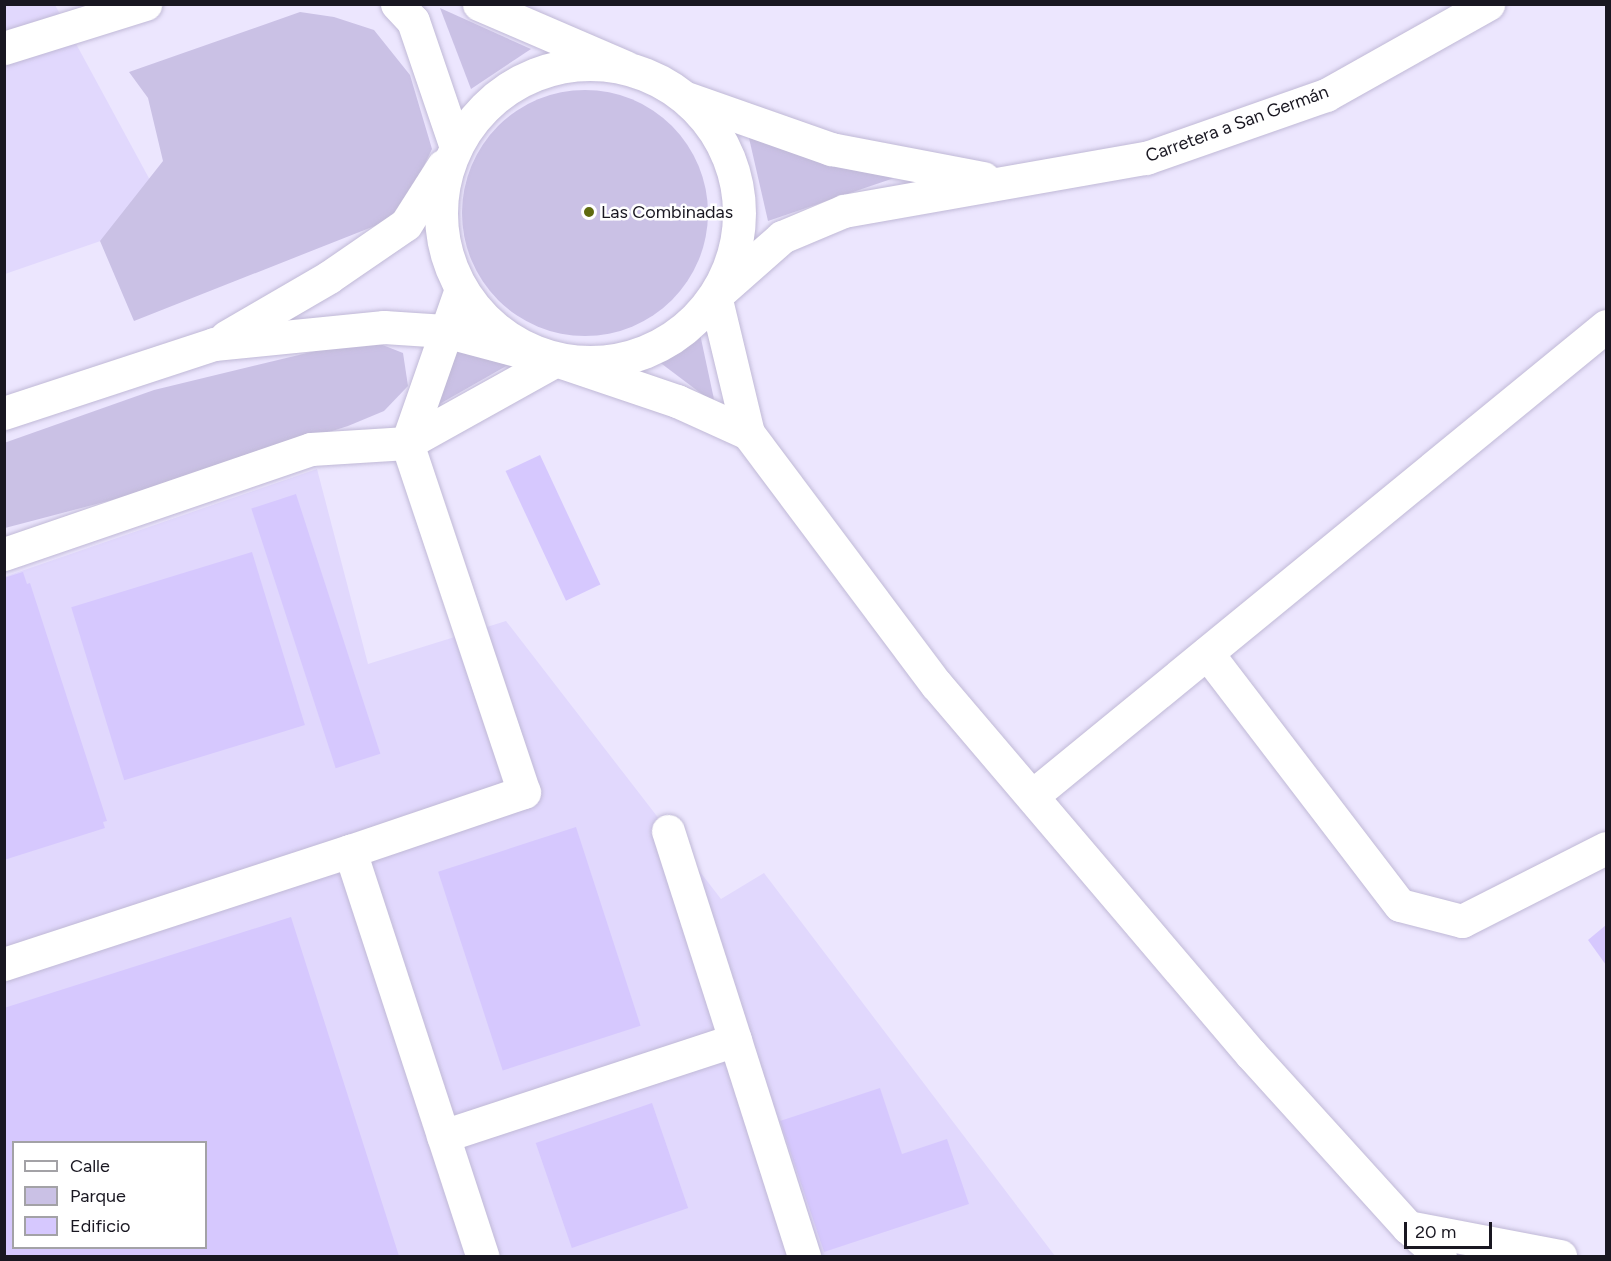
<!DOCTYPE html>
<html>
<head>
<meta charset="utf-8">
<style>
  body { margin:0 }
  #map { position:relative; width:1611px; height:1261px; overflow:hidden; background:#ece6fe; font-family:Figtree,sans-serif }
  div>[style] { position:absolute }
  .built>* { inset:0; background:#e1d8fd }
  .green>* { inset:0; background:#cac1e5 }
  .round { border-radius:50% }
  .building>* { inset:0; background:#d6c8fe; transform-origin:0 0 }
  .roads { filter:drop-shadow(0 0 2px #c0b9d6) drop-shadow(0 0 2px #c0b9d6) }
  .minor>* { height:33px; margin:-16.5px; padding:0 16.5px; transform-origin:16.5px; border-radius:16.5px; background:#fff }
  .major>* { height:33px; margin:-16.5px; padding:0 16.5px; transform-origin:16.5px; border-radius:16.5px; background:#fff }
  .major>.ring { margin:-16.5px; padding:0; box-sizing:content-box; background:none; border:33px solid #fff; border-radius:50% }
  .dots>* { width:16px; height:16px; translate:-50% -50%; box-sizing:border-box; border:3px solid #fff; border-radius:50% }
  span { translate:-50% -50%; white-space:nowrap; text-align:center; line-height:1.15; -webkit-text-stroke:5px #fff; paint-order:stroke }
  .street-label { font-size:18px; color:#191721 }
  .poi-label { font-size:18px; color:#191721 }
  .left { translate:0 -50%; text-align:left }
  .frame { position:absolute; inset:0; border:6px solid #191721; pointer-events:none }
  .legend { position:absolute; left:12px; top:1141px; width:195px; height:108px; box-sizing:border-box; background:#fff; border:2px solid #a3a2a6; margin:0; padding:8px 10px; list-style:none; font-size:18px; color:#191721 }
  .legend li { display:flex; align-items:center; gap:12px; height:30px }
  .legend b { width:30px; border:2px solid #a3a2a6 }
  .scale { position:absolute; left:1404px; top:1222px; width:88px; height:27px; box-sizing:border-box; border:3px solid #191721; border-top:0; padding-left:8px; font-size:18px; line-height:21px; white-space:nowrap; color:#191721; -webkit-text-stroke:4px #fff; paint-order:stroke }
</style>
</head>
<body>
<div id="map">
  <div class="built">
    <i style="clip-path:polygon(4px 5px,55px 5px,170px 217px,5px 274px)"></i>
    <i style="clip-path:polygon(evenodd,317px 469px,368px 664px,506px 621px,721px 899px,764px 873px,1055px 1256px,5px 1256px,4px 577px,317px 469px,14px 1142px,206px 1142px,206px 1248px,14px 1248px,14px 1142px)"></i>
  </div>
  <div class="green">
    <i style="clip-path:polygon(440px 8px,531px 49px,471px 89px)"></i>
    <i style="clip-path:polygon(300px 12px,334px 17px,374px 30px,410px 75px,432px 149px,400px 216px,134px 321px,100px 241px,163px 161px,148px 98px,129px 72px)"></i>
    <i class="round" style="left:462px;top:90px;width:246px;height:246px"></i>
    <i style="clip-path:polygon(749px 138px,903px 175px,768px 221px)"></i>
    <i style="clip-path:polygon(700px 334px,715px 404px,658px 361px)"></i>
    <i style="clip-path:polygon(375px 342px,403px 353px,408px 386px,384px 411px,348px 426px,127px 496px,5px 528px,4px 443px,154px 390px,332px 347px)"></i>
    <i style="clip-path:polygon(455px 349px,508px 365px,429px 410px)"></i>
  </div>
  <div class="building">
    <i style="left:540px;top:455px;width:143px;height:38px;rotate:65deg"></i>
    <i style="left:296px;top:494px;width:273px;height:47px;rotate:72deg"></i>
    <i style="left:252px;top:552px;width:181px;height:189px;rotate:73deg"></i>
    <i style="clip-path:polygon(23px 572px,27px 584px,30px 583px,107px 821px,103px 822px,105px 828px,4px 860px,4px 578px)"></i>
    <i style="left:576px;top:827px;width:209px;height:145px;rotate:72deg"></i>
    <i style="clip-path:polygon(evenodd,291px 917px,399px 1256px,4px 1256px,4px 1008px,291px 917px,14px 1142px,206px 1142px,206px 1248px,14px 1248px,14px 1142px)"></i>
    <i style="clip-path:polygon(1606px 925px,1606px 965px,1588px 940px)"></i>
    <i style="clip-path:polygon(880px 1088px,902px 1154px,947px 1139px,969px 1204px,824px 1252px,780px 1121px)"></i>
    <i style="left:652px;top:1103px;width:111px;height:123px;rotate:71deg"></i>
  </div>
  <div class="roads">
    <div class="minor">
      <i style="left:397px;top:4px;width:23px;rotate:47deg"></i>
      <i style="left:413px;top:21px;width:133px;rotate:71.2deg"></i>
      <i style="left:479px;top:4px;width:159px;rotate:23.3deg"></i>
      <i style="left:4px;top:48px;width:148px;rotate:-17.3deg"></i>
      <i style="left:461px;top:289px;width:163px;rotate:109.3deg"></i>
      <i style="left:407px;top:443px;width:171px;rotate:-29.1deg"></i>
      <i style="left:556px;top:360px;width:128px;rotate:18.7deg"></i>
      <i style="left:677px;top:401px;width:78px;rotate:24.3deg"></i>
      <i style="left:748px;top:433px;width:141px;rotate:-103.5deg"></i>
      <i style="left:748px;top:433px;width:314px;rotate:53.2deg"></i>
      <i style="left:936px;top:684px;width:486px;rotate:49.6deg"></i>
      <i style="left:1251px;top:1054px;width:234px;rotate:47.8deg"></i>
      <i style="left:1408px;top:1227px;width:43px;rotate:42.2deg"></i>
      <i style="left:4px;top:554px;width:324px;rotate:-18.9deg"></i>
      <i style="left:311px;top:449px;width:96px;rotate:-3.6deg"></i>
      <i style="left:407px;top:443px;width:368px;rotate:71.5deg"></i>
      <i style="left:524px;top:792px;width:184px;rotate:161.3deg"></i>
      <i style="left:1207px;top:653px;width:317px;rotate:52.6deg"></i>
      <i style="left:1400px;top:905px;width:64px;rotate:14.5deg"></i>
      <i style="left:1462px;top:921px;width:161px;rotate:-26.9deg"></i>
      <i style="left:1032px;top:796px;width:742px;rotate:-39.31deg"></i>
      <i style="left:668px;top:831px;width:219px;rotate:72.2deg"></i>
      <i style="left:4px;top:964px;width:364px;rotate:-18.1deg"></i>
      <i style="left:350px;top:851px;width:426px;rotate:71.9deg"></i>
      <i style="left:443px;top:1136px;width:307px;rotate:-18.2deg"></i>
      <i style="left:735px;top:1040px;width:227px;rotate:72.3deg"></i>
      <i style="left:1408px;top:1227px;width:155px;rotate:10.8deg"></i>
    </div>
    <div class="major">
      <i class="ring" style="left:441px;top:64px;width:265px;height:265px"></i>
      <i style="left:689px;top:99px;width:151px;rotate:19.4deg"></i>
      <i style="left:831px;top:149px;width:155px;rotate:10.8deg"></i>
      <i style="left:723px;top:289px;width:79px;rotate:-41.4deg"></i>
      <i style="left:782px;top:237px;width:67px;rotate:-22.8deg"></i>
      <i style="left:844px;top:211px;width:307px;rotate:-10deg"></i>
      <i style="left:1146px;top:158px;width:191px;rotate:-19.3deg"></i>
      <i style="left:1326px;top:95px;width:186px;rotate:-29.3deg"></i>
      <i style="left:226px;top:337px;width:119px;rotate:-30.2deg"></i>
      <i style="left:329px;top:277px;width:93px;rotate:-34.5deg"></i>
      <i style="left:406px;top:224px;width:69px;rotate:-57.5deg"></i>
      <i style="left:4px;top:413px;width:221px;rotate:-18.2deg"></i>
      <i style="left:214px;top:344px;width:171px;rotate:-5.7deg"></i>
      <i style="left:384px;top:327px;width:61px;rotate:3.8deg"></i>
      <i style="left:445px;top:331px;width:73px;rotate:15deg"></i>
    </div>
  </div>
  <div class="dots">
    <i style="left:589px;top:212px;background:#5f6a10"></i>
  </div>
  <div class="street-label">
    <span style="left:1237px;top:124px;rotate:-20deg">Carretera a San Germán</span>
  </div>
  <div class="poi-label">
    <span class="left" style="left:601px;top:212px">Las Combinadas</span>
  </div>
  <div class="frame"></div>
  <ul class="legend">
  <li><b style="height:8px;background:#fff"></b>Calle</li>
  <li><b style="height:16px;background:#cac1e5"></b>Parque</li>
  <li><b style="height:16px;background:#d6c8fe"></b>Edificio</li>
  </ul>
  <div class="scale">20 m</div>
</div>
</body>
</html>
